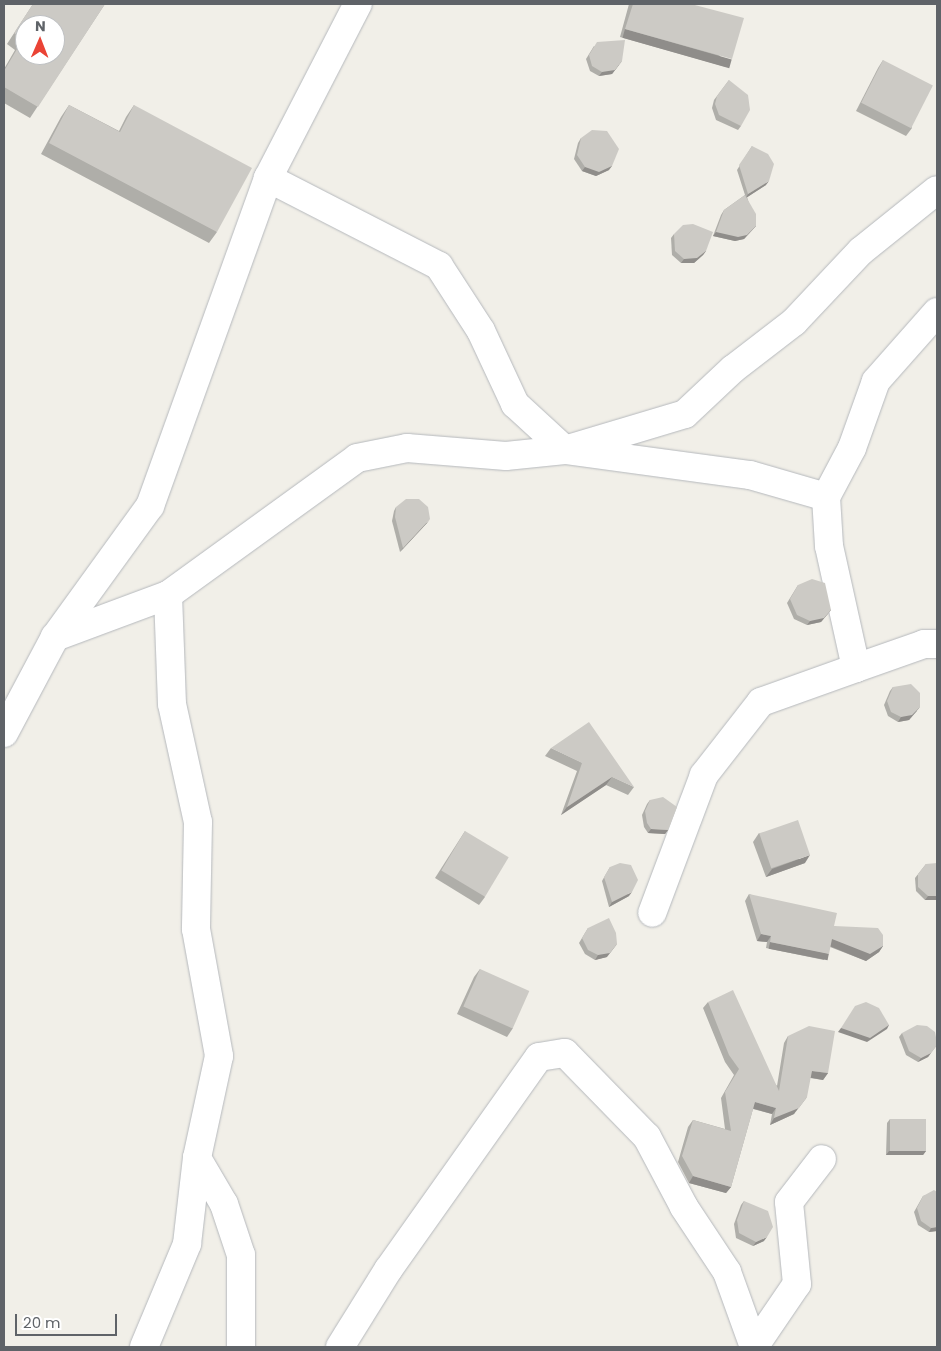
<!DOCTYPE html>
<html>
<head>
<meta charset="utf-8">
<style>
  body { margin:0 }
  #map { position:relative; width:941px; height:1351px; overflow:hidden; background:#f1efe8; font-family:Poppins,sans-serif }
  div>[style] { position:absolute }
  .roads { filter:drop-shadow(0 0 1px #b5b8bc) drop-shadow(0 0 1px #b5b8bc) }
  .minor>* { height:28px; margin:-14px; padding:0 14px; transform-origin:14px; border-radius:14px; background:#fff }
  .wall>* { inset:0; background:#afaea9 }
  .shaded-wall>* { inset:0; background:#8f8d8a; transform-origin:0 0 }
  .building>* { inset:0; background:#cccac5; transform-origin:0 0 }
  span { translate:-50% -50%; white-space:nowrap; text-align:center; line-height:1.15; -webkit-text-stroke:4px #fff; paint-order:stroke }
  .frame { position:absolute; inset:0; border:5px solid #5f6368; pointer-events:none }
  .north { position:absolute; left:15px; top:15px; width:50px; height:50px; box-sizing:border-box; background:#fff; border:1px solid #bfc1c3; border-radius:50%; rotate:1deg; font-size:14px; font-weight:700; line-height:20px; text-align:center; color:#5f6368 }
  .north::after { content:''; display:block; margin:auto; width:18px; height:22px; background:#ea4335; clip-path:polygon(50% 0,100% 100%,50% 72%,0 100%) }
  .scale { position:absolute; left:15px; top:1314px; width:102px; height:22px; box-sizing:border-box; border:2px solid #5f6368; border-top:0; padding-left:6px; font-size:15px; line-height:18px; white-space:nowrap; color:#5f6368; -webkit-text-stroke:4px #fff; paint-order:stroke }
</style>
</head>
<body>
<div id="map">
  <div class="roads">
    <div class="minor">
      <i style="left:268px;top:178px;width:192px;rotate:27.2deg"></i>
      <i style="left:439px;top:266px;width:77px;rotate:57.1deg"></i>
      <i style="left:481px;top:331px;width:81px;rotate:65deg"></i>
      <i style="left:515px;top:404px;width:68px;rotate:42.6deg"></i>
      <i style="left:565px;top:450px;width:187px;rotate:7.7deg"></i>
      <i style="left:750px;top:475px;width:79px;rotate:16.1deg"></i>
      <i style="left:826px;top:497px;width:49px;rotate:86.5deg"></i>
      <i style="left:829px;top:546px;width:125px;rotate:77.5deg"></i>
      <i style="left:856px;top:668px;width:101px;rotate:160.3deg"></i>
      <i style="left:761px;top:702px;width:93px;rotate:128deg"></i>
      <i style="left:704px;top:775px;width:147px;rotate:110.6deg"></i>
      <i style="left:826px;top:497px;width:55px;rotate:-62deg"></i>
      <i style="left:852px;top:448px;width:71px;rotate:-70.3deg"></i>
      <i style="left:876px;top:381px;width:92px;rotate:-48.5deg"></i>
      <i style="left:168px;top:595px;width:109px;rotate:87.9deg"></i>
      <i style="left:172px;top:704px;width:121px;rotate:77.6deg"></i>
      <i style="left:198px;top:822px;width:107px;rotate:91.1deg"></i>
      <i style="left:196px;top:929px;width:129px;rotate:79.7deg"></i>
      <i style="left:219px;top:1056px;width:104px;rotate:102.2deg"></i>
      <i style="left:197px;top:1158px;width:53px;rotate:59.6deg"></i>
      <i style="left:224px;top:1204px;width:54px;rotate:71.6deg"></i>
      <i style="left:241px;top:1255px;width:92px;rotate:90deg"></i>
      <i style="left:55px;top:637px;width:121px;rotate:-20.4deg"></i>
      <i style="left:168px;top:595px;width:233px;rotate:-35.9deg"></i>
      <i style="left:357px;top:458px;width:51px;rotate:-11.3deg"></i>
      <i style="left:407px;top:448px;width:99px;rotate:4.6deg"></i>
      <i style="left:506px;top:456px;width:59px;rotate:-5.8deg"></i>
      <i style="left:565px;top:450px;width:125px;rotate:-16.7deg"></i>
      <i style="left:685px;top:414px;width:66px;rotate:-43.2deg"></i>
      <i style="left:733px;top:369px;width:77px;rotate:-37.6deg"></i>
      <i style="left:794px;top:322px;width:98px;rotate:-46.7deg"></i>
      <i style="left:861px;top:251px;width:97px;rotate:-38.8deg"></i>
      <i style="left:856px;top:668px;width:72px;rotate:-19.4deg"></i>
      <i style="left:924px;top:644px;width:13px"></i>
      <i style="left:4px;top:733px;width:109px;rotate:-62deg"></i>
      <i style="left:55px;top:637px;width:162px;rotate:-54.1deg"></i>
      <i style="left:150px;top:506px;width:349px;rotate:-70.2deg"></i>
      <i style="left:268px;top:178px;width:196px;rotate:-62.7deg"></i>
      <i style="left:144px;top:1347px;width:112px;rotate:-67.3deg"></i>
      <i style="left:187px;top:1244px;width:87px;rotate:-83.4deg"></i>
      <i style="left:340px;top:1347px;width:91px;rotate:-58.1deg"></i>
      <i style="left:388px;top:1270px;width:261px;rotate:-54.7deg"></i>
      <i style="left:539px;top:1057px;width:26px;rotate:-9deg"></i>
      <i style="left:565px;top:1053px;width:117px;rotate:45.7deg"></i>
      <i style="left:647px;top:1137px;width:79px;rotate:62.1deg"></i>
      <i style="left:684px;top:1207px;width:78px;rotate:56.5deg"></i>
      <i style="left:727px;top:1272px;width:80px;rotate:70.2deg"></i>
      <i style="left:754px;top:1347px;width:76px;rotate:-55.7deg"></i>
      <i style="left:797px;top:1284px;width:82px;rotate:-95.6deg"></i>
      <i style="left:789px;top:1202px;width:54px;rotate:-52.5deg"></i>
    </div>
  </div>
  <div class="wall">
    <i style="clip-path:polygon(33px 4px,105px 4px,30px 118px,4px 103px,4px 69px,15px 50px,7px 44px)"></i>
    <i style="clip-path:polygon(629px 4px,691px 4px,726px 67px,620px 37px)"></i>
    <i style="clip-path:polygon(594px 46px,619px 65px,612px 74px,599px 76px,590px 71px,586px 59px)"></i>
    <i style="clip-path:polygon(883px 60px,912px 128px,906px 136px,856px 111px,878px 68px)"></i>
    <i style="clip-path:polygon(729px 80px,741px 126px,738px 130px,716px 120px,712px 108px,714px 100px)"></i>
    <i style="clip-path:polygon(69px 105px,119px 131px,126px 117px,134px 105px,217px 232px,209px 243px,41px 154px,61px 117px)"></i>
    <i style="clip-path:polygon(581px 138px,609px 170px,596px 176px,582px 171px,574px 159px,578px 143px)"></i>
    <i style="clip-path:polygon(752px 146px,766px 185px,747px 197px,756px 226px,744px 239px,735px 241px,713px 236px,721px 215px,724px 210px,745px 195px,737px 170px)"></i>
    <i style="clip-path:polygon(674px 234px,706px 251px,703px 255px,694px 263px,681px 263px,672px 255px,671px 238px)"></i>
    <i style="clip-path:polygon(396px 507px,427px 523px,400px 552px,392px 521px,394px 511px)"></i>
    <i style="clip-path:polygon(798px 585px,831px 610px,821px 622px,807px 625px,794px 619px,787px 603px)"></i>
    <i style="clip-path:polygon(893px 687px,917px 711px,909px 720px,898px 722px,888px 716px,884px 705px,890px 691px)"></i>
    <i style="clip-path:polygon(551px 748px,634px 787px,628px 795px,606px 785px,561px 815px,577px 771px,545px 756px)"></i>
    <i style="clip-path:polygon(650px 800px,668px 830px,665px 834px,648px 833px,644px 827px,642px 815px,647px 804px)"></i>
    <i style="clip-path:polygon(465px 831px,485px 897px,479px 905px,435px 878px)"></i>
    <i style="clip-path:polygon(759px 833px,805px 863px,766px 877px,753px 842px)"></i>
    <i style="clip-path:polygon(926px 864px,937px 900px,925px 900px,916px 891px,915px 878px)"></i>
    <i style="clip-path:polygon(610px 867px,629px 896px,609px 907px,602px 881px)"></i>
    <i style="clip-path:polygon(749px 894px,834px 926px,883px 946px,879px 952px,866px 961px,830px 947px,824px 960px,766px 948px,767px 942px,757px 941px,745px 901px)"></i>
    <i style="clip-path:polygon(588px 928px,607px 957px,595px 960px,585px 954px,579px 943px)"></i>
    <i style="clip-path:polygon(480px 969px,513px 1028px,507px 1037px,457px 1014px,474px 977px)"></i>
    <i style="clip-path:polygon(708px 1002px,777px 1086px,784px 1043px,788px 1036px,828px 1073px,823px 1080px,810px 1078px,794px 1114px,770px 1125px,772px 1114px,753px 1109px,731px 1187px,726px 1193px,689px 1183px,678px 1162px,688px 1127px,693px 1120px,725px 1129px,721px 1098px,734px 1075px,725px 1062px,703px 1008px)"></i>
    <i style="clip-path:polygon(902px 1033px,937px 1045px,928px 1057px,918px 1062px,906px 1055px,899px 1037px)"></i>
    <i style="clip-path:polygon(890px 1119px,926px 1151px,923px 1155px,886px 1155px,887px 1123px)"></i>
    <i style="clip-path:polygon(937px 1192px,937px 1231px,929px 1232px,918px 1225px,914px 1212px,923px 1196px)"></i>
    <i style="clip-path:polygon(744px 1201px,764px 1241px,753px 1246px,736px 1238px,734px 1224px,741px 1205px)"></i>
  </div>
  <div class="shaded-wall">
    <i style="left:625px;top:29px;width:111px;height:9px;rotate:16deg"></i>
    <i style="clip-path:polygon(622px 61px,612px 74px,599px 76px,602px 72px)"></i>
    <i style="clip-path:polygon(612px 166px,609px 170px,596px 176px,582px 171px,585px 167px)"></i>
    <i style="clip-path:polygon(769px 181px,766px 185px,746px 198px,748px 194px)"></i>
    <i style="clip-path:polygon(756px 226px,744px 239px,735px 241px,713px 236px,716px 232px)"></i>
    <i style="clip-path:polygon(706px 251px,703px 255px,694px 263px,681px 263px,684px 259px)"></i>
    <i style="clip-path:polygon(430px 519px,427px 523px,400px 552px,403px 548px)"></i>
    <i style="clip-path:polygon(831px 610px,821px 622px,807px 625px,810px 621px)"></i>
    <i style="clip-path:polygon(920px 707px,909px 720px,898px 722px,901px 717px)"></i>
    <i style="clip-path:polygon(612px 777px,606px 785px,561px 815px,567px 807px)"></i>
    <i style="clip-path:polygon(651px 829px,668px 830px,665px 834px,648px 833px)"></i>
    <i style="clip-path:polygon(810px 855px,805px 863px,766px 877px,772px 869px)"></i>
    <i style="clip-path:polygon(632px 892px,629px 896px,609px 907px,612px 902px)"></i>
    <i style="clip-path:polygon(928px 896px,937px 896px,937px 900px,925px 900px)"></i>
    <i style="clip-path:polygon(761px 934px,771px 936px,767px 942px,757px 941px)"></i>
    <i style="clip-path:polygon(832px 939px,883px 946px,879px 952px,866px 961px,827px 945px)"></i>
    <i style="left:770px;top:942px;width:60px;height:7px;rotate:11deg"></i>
    <i style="clip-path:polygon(617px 944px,607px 957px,595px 960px,598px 955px)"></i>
    <i style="clip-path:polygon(889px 1025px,887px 1029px,867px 1042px,838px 1032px,841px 1028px)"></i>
    <i style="clip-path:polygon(931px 1053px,928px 1057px,918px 1062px,921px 1058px)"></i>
    <i style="clip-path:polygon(812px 1071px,828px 1073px,823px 1080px,807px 1077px)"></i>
    <i style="clip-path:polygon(807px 1097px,794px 1114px,770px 1125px,774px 1118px)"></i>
    <i style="clip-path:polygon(755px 1102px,776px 1108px,772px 1114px,751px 1108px)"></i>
    <i style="clip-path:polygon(889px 1151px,926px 1151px,923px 1155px,886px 1155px)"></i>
    <i style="clip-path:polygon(693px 1176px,731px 1187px,726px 1193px,689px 1183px)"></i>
    <i style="clip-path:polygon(937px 1227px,937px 1231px,929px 1232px,931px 1228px)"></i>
    <i style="clip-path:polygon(767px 1237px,764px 1241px,753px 1246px,756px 1242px)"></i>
  </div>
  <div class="building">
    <i style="clip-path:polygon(evenodd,33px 4px,105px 4px,38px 107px,4px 87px,4px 71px,23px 39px,14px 33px,33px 4px,25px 25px,55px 25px,55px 55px,25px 55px,25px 25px)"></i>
    <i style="clip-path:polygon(633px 4px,691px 4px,744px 18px,732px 59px,625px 29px)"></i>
    <i style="clip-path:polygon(625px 40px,622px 61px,615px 70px,602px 72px,592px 66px,589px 55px,597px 42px)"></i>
    <i style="left:883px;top:60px;width:56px;height:48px;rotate:27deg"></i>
    <i style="clip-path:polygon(729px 80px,748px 95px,750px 110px,741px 126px,719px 115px,715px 104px,717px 96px)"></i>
    <i style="clip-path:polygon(69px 105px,120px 132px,134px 105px,252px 168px,217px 232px,49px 143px)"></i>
    <i style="clip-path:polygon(592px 130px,607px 131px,619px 149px,612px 166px,599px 172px,585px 167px,577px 155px,581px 138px)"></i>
    <i style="clip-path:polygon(752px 146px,768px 154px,774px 164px,769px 181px,748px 194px,739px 165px)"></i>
    <i style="clip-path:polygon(745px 195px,756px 214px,756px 226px,747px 235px,738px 237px,716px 232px,724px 210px)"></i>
    <i style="clip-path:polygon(693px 224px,713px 232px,706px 251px,697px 258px,684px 259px,675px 251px,674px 234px,683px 225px)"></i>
    <i style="clip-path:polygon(406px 499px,419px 499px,428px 507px,430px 519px,403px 548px,395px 517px,396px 507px)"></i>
    <i style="clip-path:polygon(812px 579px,825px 583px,831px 610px,824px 618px,810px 621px,797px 615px,790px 599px,798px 585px)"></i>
    <i style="clip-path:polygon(911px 684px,920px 693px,920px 707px,912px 715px,901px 717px,891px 712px,887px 701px,893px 687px)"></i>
    <i style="clip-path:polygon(589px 722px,634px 787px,612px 777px,567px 807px,582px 763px,551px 748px)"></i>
    <i style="clip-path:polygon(663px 797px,677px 807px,668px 830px,651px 829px,647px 823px,645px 811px,650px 800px)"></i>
    <i style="left:798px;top:820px;width:37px;height:41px;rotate:71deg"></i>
    <i style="left:465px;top:831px;width:51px;height:46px;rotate:31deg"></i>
    <i style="clip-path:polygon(620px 863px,631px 865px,638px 880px,632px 892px,612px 902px,604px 877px,610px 867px)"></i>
    <i style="clip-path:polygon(937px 863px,937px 896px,928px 896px,918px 887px,918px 874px,926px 864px)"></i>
    <i style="clip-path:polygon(749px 894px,837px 913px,834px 926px,878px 928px,883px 935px,883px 946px,870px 954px,832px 939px,829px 954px,770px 942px,771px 936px,761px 934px)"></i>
    <i style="clip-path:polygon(609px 918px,616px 933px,617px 944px,610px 953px,598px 955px,588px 950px,582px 938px,588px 928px)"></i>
    <i style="left:480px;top:969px;width:54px;height:41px;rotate:24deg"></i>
    <i style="clip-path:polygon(733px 990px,779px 1091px,788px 1036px,809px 1026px,835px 1031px,828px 1073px,812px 1071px,807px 1097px,799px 1108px,774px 1118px,776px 1108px,755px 1102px,731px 1187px,693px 1176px,682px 1156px,693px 1120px,731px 1131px,725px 1092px,739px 1069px,729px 1055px,708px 1002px)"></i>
    <i style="clip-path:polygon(866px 1002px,879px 1008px,889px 1025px,870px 1038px,841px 1028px,855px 1006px)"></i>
    <i style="clip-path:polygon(917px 1025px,927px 1026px,935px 1032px,937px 1043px,937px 1045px,931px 1053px,921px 1058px,909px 1051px,902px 1033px)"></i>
    <i style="left:890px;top:1119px;width:36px;height:32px"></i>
    <i style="clip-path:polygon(934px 1190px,937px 1192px,937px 1227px,931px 1228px,921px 1221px,917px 1208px,923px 1196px)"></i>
    <i style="clip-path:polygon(744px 1201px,768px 1211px,773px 1227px,767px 1237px,756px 1242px,739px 1233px,737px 1220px)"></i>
  </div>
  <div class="frame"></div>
  <div class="north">N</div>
  <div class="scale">20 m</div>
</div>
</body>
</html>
